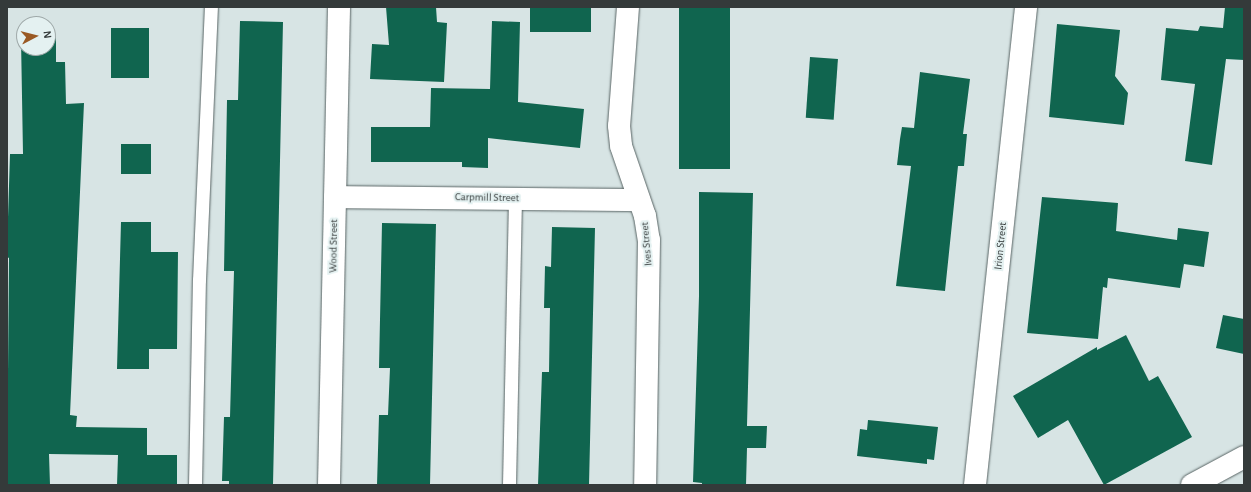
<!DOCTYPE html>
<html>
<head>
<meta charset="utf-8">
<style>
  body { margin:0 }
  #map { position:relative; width:1251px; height:492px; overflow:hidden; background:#d7e4e4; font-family:"Alegreya Sans",sans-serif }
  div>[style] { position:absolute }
  .building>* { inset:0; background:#10654f; transform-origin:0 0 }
  .roads { filter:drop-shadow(0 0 1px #586464) drop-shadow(0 0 1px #586464) }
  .service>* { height:13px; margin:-6.5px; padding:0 6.5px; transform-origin:6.5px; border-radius:6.5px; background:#fff }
  .minor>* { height:22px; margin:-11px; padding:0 11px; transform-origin:11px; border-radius:11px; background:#fff }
  .tertiary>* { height:22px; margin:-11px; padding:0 11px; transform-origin:11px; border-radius:11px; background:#fff }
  span { translate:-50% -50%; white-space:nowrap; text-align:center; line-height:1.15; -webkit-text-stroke:4px #e4f1f1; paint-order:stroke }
  .street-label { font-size:11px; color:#343a3a }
  .frame { position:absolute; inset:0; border:8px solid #343a3a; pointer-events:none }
  .north { position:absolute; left:16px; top:16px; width:40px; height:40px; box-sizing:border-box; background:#e4f1f1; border:1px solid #9ea8a8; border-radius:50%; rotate:83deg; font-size:11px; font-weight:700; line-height:16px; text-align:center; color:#343a3a }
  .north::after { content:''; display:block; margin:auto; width:14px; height:18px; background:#9a5924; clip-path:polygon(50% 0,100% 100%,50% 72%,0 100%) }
</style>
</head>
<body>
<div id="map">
  <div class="building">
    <i style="clip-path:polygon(386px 7px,436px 7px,437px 22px,447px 23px,444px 82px,370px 79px,372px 44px,389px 45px)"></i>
    <i style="left:530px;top:7px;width:61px;height:25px"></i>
    <i style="left:679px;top:7px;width:51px;height:162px"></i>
    <i style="clip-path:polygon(1225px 7px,1244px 7px,1244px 60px,1226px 59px,1212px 165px,1185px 161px,1195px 84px,1161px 80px,1166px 28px,1198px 31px,1200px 26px,1223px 28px)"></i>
    <i style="clip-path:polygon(240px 21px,283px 22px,273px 485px,229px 485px,229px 481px,222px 481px,224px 417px,230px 417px,234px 271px,224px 271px,227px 100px,238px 100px)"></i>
    <i style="clip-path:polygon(492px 21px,520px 22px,518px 102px,584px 109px,580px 148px,488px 138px,488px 168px,462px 167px,462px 162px,371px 162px,371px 127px,430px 127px,431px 88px,490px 89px)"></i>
    <i style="clip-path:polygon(1057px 24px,1120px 30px,1115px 76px,1128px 93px,1124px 125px,1049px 117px)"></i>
    <i style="left:111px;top:28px;width:38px;height:50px"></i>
    <i style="clip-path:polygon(48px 38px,56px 38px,56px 62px,65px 62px,66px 104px,84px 103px,70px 415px,77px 416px,76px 427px,147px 428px,147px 455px,177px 455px,177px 485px,117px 485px,118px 455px,49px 454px,50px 485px,7px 485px,9px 258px,7px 257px,7px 249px,10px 154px,23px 154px,21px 39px,24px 39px,24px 48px,48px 48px)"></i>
    <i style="left:810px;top:57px;width:28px;height:61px;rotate:4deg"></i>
    <i style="clip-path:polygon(920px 72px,970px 79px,963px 134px,967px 134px,964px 166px,958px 166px,945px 291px,896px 286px,911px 166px,897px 165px,900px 139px,902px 127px,914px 128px)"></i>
    <i style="left:121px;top:144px;width:30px;height:30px"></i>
    <i style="clip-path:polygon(699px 192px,753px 193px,747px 426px,767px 426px,766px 448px,747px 448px,746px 485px,702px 485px,702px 483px,693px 482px,699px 296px)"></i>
    <i style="clip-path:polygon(1042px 197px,1118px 203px,1116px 231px,1177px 240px,1178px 228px,1209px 232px,1204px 267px,1184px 264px,1180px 288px,1108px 278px,1107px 288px,1103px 287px,1098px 339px,1027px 333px)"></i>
    <i style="clip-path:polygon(121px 222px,151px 222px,151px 252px,178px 252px,177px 349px,149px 349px,149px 369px,117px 369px)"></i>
    <i style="clip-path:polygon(382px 223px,436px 224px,430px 485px,377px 485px,379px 415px,388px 415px,390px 368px,379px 368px)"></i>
    <i style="clip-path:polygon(552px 227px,595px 228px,589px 485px,538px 485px,542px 372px,549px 372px,550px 308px,544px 308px,545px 266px,551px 267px)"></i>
    <i style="clip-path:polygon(1223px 315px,1244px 319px,1244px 354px,1216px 348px)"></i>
    <i style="clip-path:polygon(1126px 335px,1149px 381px,1158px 376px,1192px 437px,1104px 485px,1068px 420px,1038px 438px,1013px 396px,1097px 347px,1097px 350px)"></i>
    <i style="clip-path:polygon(868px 420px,938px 427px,934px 460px,927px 459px,927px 464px,857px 456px,860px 429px,867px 430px)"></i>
  </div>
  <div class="roads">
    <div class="service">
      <i style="left:195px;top:485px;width:205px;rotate:-88.9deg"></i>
      <i style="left:199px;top:280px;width:273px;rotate:-87.5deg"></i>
      <i style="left:509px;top:485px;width:287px;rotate:-88.8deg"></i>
    </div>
    <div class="minor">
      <i style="left:628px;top:7px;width:119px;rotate:94.3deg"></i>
      <i style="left:619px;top:126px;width:20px;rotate:84deg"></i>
      <i style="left:621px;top:146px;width:74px;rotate:71.1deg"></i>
      <i style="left:645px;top:216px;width:24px;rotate:81deg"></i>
      <i style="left:649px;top:240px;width:245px;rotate:90.9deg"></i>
      <i style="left:335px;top:197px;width:304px;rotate:0.6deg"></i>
      <i style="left:329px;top:485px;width:478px;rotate:-88.8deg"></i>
      <i style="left:975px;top:485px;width:481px;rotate:-83.9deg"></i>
    </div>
    <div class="tertiary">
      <i style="left:1192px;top:485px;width:59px;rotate:-28.3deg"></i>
    </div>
  </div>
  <div class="street-label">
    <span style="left:487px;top:198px;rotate:1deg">Carpmill Street</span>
    <span style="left:647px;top:244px;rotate:-95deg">Ives Street</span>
    <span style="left:334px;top:246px;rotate:-89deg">Wood Street</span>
    <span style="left:1001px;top:246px;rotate:-84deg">Irion Street</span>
  </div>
  <div class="frame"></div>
  <div class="north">N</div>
</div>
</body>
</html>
